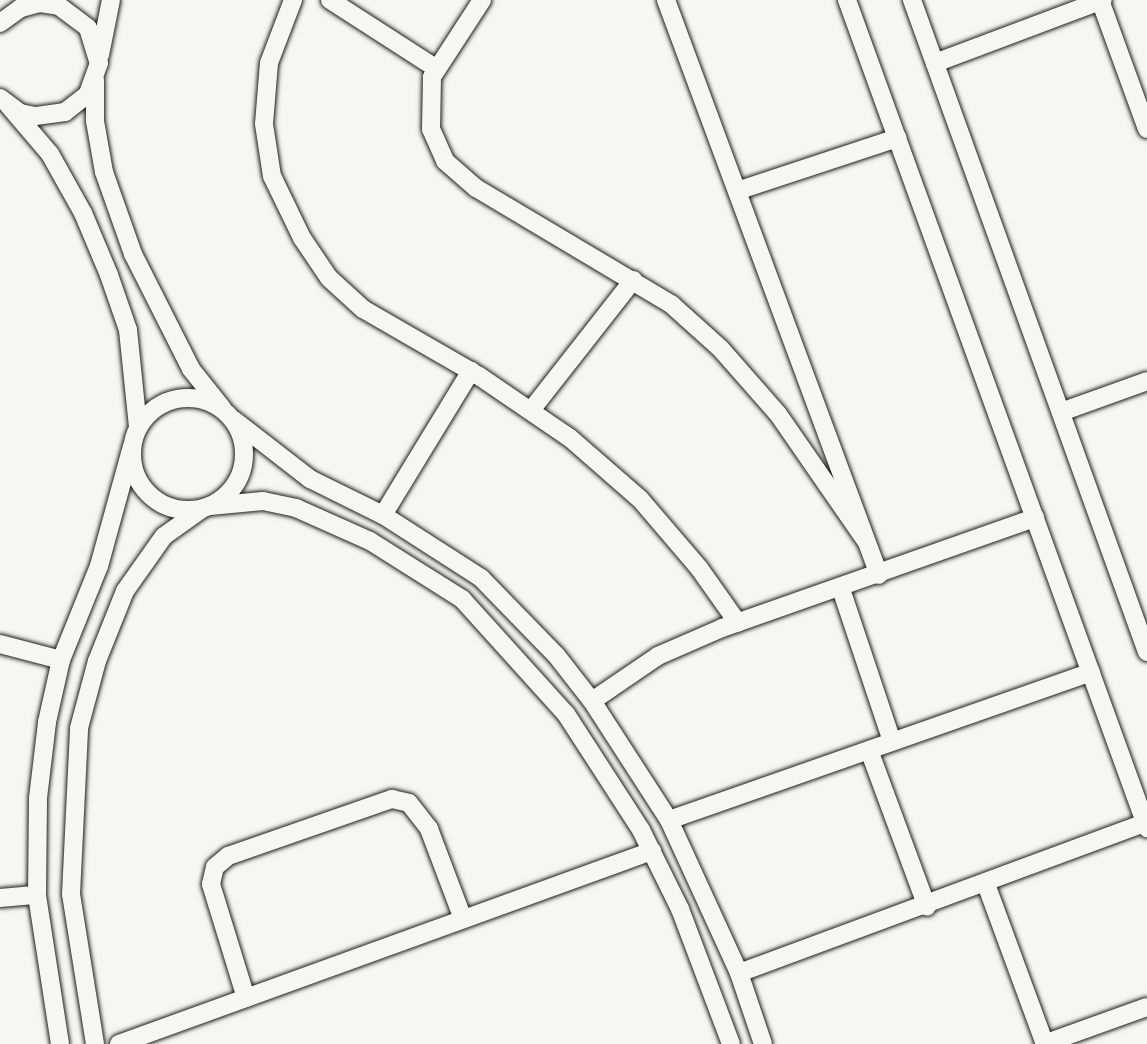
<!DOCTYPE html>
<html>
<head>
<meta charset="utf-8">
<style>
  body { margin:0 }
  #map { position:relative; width:1147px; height:1044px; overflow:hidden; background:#f6f6f2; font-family:"Shantell Sans",sans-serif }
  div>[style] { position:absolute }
  .roads { filter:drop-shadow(0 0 2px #1c1c1c) drop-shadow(0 0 2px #1c1c1c) }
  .street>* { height:18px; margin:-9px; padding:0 9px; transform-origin:9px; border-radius:9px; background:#f6f6f2 }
  .street>.ring { margin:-9px; padding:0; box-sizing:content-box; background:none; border:18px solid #f6f6f2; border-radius:50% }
  span { translate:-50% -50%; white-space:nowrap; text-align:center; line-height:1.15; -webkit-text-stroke:5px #f6f6f2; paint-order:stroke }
</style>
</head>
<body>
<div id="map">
  <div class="roads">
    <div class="street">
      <i style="left:293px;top:0;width:67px;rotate:110.9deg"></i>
      <i style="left:269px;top:63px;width:61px;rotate:94.7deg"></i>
      <i style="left:264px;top:124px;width:53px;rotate:81.3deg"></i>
      <i style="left:272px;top:176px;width:69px;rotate:64.2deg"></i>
      <i style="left:302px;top:238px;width:48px;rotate:56deg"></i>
      <i style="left:329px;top:278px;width:46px;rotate:42.4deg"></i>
      <i style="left:363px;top:309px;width:134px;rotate:30deg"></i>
      <i style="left:479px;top:376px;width:110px;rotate:34.3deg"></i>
      <i style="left:570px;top:438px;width:93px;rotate:41.1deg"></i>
      <i style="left:640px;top:499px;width:91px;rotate:49.5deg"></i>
      <i style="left:699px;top:568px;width:67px;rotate:54.7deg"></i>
      <i style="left:330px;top:0;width:127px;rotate:32.8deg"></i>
      <i style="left:482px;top:0;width:92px;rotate:123deg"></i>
      <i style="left:432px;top:77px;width:52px;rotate:91.1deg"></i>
      <i style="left:431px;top:129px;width:35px;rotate:66deg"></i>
      <i style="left:445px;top:161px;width:41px;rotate:41.1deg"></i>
      <i style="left:476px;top:188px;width:228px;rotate:30.8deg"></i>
      <i style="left:672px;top:305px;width:64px;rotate:41.9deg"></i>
      <i style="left:720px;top:348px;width:88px;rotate:48.7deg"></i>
      <i style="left:778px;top:414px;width:155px;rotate:55.3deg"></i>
      <i style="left:666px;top:0;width:613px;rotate:69.67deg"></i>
      <i style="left:847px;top:0;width:881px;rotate:70.08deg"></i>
      <i style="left:912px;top:0;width:693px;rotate:70.18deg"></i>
      <i style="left:1100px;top:0;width:137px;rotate:70deg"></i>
      <i style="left:0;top:23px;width:26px;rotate:-36deg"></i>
      <i style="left:21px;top:8px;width:20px;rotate:-15deg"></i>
      <i style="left:40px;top:3px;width:19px;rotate:9deg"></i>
      <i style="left:59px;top:6px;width:36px;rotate:37deg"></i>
      <i style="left:88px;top:28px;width:37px;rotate:73deg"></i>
      <i style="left:99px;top:63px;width:33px;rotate:110deg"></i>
      <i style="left:88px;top:94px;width:29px;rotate:142deg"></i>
      <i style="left:65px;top:112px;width:30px;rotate:172deg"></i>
      <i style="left:35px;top:116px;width:15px;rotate:-169deg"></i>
      <i style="left:20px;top:113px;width:25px;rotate:-143deg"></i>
      <i style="left:100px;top:55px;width:56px;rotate:-78.7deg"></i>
      <i style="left:935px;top:63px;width:179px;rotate:-20.6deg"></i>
      <i style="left:95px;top:80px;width:41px;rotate:90deg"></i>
      <i style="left:95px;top:121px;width:52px;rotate:80deg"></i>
      <i style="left:104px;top:172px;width:87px;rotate:70.5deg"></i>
      <i style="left:133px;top:254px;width:129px;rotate:63.2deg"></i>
      <i style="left:191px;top:369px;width:50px;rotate:51.5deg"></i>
      <i style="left:9px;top:106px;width:63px;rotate:49.5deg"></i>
      <i style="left:50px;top:154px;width:68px;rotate:60.8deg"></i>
      <i style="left:83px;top:213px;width:67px;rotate:67.2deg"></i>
      <i style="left:109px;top:275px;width:58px;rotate:70.9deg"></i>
      <i style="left:128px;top:330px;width:98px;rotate:84.1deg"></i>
      <i style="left:737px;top:191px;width:169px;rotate:-18.3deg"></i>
      <i class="ring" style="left:132px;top:398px;width:94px;height:94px"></i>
      <i style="left:532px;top:409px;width:164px;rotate:-51.9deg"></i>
      <i style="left:1061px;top:412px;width:91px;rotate:-19.8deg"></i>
      <i style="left:234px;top:420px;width:96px;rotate:37.8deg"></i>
      <i style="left:310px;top:479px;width:81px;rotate:26.3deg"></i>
      <i style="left:383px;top:515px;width:117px;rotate:32.7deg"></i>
      <i style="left:481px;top:578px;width:107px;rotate:45.8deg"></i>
      <i style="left:556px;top:655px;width:58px;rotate:52deg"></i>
      <i style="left:592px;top:701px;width:142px;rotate:57.1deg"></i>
      <i style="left:669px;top:820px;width:168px;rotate:65.4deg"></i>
      <i style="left:739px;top:973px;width:75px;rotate:71.3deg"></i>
      <i style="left:210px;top:506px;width:53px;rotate:-5.4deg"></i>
      <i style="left:263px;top:501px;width:34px;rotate:12deg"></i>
      <i style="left:296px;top:508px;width:81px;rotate:24deg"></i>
      <i style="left:370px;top:541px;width:109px;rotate:32.2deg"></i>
      <i style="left:462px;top:599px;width:155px;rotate:47.9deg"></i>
      <i style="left:566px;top:714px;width:138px;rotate:57.1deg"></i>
      <i style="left:641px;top:830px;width:88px;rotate:63.7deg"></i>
      <i style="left:680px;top:909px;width:144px;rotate:69.3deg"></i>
      <i style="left:383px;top:515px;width:169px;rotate:-58.6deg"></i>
      <i style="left:841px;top:589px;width:160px;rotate:71.5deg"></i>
      <i style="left:0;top:644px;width:63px;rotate:14.7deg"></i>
      <i style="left:592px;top:701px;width:80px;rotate:-34.3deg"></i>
      <i style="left:658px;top:656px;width:70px;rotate:-23.6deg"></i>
      <i style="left:722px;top:628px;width:332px;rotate:-19.4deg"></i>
      <i style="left:869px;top:750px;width:167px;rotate:69.7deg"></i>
      <i style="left:669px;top:820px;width:447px;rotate:-19.3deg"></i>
      <i style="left:986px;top:884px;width:171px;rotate:69.8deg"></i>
      <i style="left:0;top:898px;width:37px;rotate:-5deg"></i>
      <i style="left:739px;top:973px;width:433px;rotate:-20.3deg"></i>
      <i style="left:246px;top:998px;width:119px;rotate:-107.1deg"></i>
      <i style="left:211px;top:884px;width:17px;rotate:-77deg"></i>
      <i style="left:215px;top:867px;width:17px;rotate:-40deg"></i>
      <i style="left:228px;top:856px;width:174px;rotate:-19.2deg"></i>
      <i style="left:392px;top:799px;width:17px;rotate:13deg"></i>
      <i style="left:409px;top:803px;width:33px;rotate:52deg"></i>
      <i style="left:429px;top:829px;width:96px;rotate:69.3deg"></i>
      <i style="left:60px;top:1044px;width:151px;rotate:-98.8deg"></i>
      <i style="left:37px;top:895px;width:97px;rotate:-89.4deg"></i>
      <i style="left:38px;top:798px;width:77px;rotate:-83.2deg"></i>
      <i style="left:47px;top:722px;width:64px;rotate:-77.3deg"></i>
      <i style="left:61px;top:660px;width:101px;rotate:-68deg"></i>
      <i style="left:99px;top:566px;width:124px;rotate:-74.6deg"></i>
      <i style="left:95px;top:1044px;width:152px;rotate:-99.1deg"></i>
      <i style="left:71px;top:894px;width:166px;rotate:-87.2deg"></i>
      <i style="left:79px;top:728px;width:69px;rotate:-75deg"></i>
      <i style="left:97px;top:661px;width:75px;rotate:-68.2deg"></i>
      <i style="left:125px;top:591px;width:67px;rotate:-54.7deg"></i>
      <i style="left:164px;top:536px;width:47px;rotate:-35.4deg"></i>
      <i style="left:119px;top:1044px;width:567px;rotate:-19.91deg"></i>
      <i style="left:1044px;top:1044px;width:109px;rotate:-19.8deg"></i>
    </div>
  </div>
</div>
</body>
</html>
